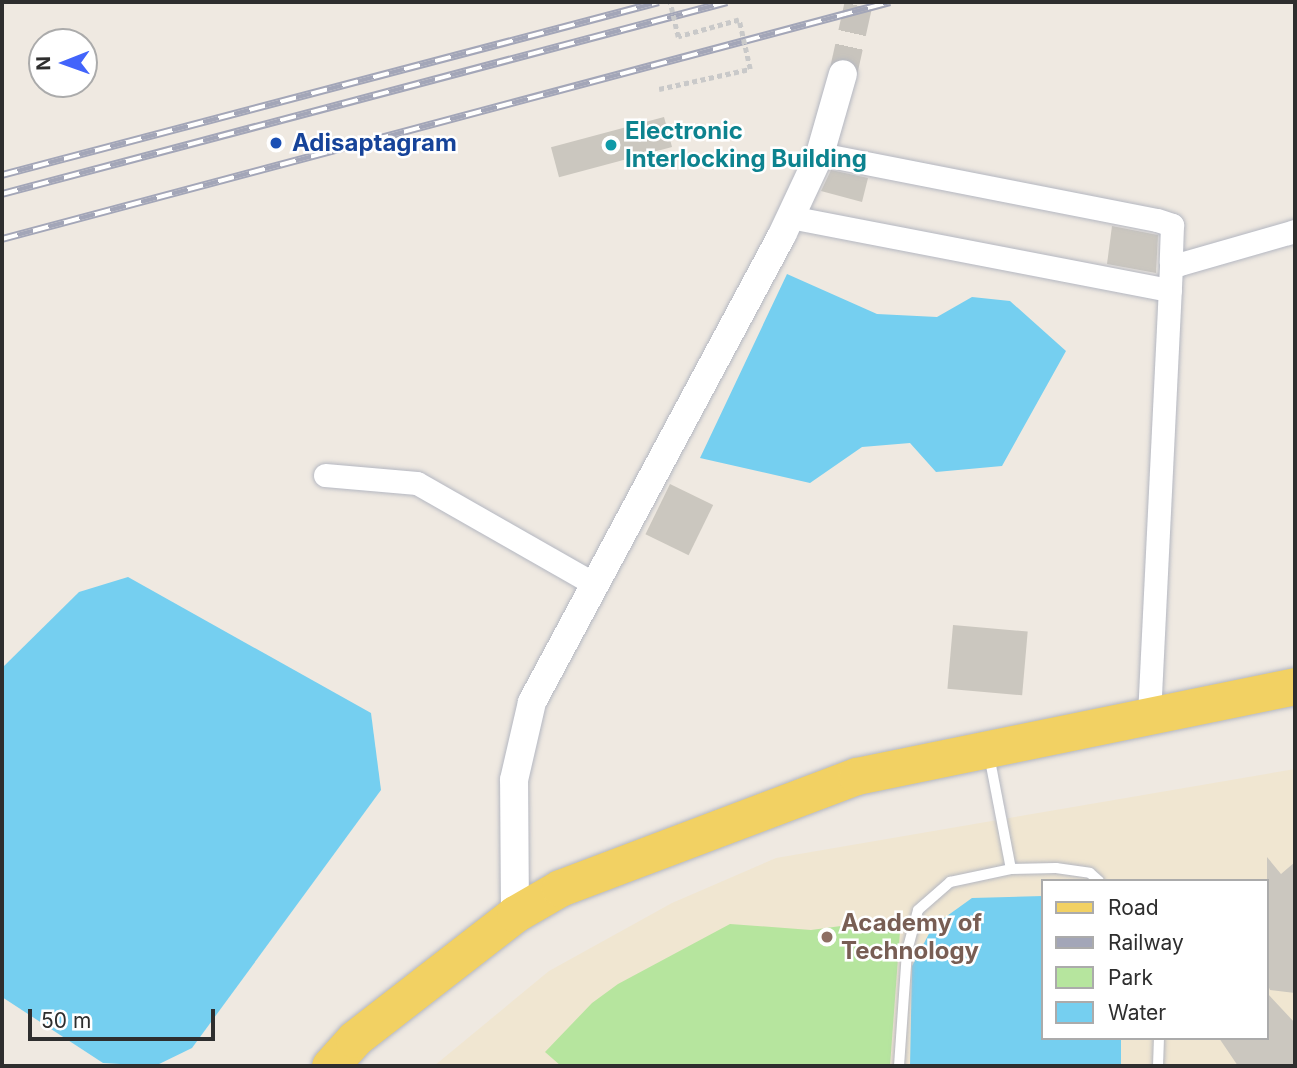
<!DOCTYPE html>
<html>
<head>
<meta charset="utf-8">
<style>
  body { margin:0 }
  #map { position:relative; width:1297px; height:1068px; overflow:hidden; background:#efe9e1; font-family:Inter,sans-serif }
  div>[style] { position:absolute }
  .education>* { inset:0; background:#f0e6d1 }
  .green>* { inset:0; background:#b6e59e }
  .water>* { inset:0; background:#75cff0 }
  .building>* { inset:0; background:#cbc7bf; transform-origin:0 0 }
  .tertiary-tunnel>* { height:28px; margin-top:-14px; transform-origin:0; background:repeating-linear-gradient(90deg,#c8c4bd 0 28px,transparent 0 42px) }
  .roads { filter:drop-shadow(0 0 2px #b4b7c1) drop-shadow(0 0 2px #b4b7c1) }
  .service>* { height:10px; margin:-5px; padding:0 5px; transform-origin:5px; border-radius:5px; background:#fff }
  .minor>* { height:23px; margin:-11.5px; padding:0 11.5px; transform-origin:11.5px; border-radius:11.5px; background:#fff }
  .tertiary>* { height:28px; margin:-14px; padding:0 14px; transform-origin:14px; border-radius:14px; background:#fff }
  .primary>* { height:37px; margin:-18.5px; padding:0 18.5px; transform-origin:18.5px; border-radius:18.5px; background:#f2d163 }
  .rail>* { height:8px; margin-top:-4px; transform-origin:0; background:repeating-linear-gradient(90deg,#fff 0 16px,#a3a6b8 0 32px); box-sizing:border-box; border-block:2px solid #a3a6b8 }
  .path-bridge>* { height:4.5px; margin-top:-2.25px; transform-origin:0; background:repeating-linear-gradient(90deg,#c9c9c9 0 5px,transparent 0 8.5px) }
  .dots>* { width:19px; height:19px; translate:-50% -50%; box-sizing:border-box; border:4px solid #fff; border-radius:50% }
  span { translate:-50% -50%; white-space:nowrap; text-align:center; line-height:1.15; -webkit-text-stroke:5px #fff; paint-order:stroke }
  .culture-label { font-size:24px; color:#0d838f; font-weight:700 }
  .left { translate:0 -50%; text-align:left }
  .transit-label { font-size:24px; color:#164399; font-weight:700 }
  .education-label { font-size:24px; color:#785e54; font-weight:700 }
  .frame { position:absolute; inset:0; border:4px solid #2e2e2e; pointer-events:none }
  .legend { position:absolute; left:1041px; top:879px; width:228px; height:161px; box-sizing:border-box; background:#fff; border:2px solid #ababab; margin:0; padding:9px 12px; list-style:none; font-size:21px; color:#2e2e2e }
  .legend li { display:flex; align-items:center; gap:14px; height:35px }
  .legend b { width:35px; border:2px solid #ababab }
  .north { position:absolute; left:28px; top:28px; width:70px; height:70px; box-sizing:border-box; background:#fff; border:2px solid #ababab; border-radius:50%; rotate:269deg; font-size:19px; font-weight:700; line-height:28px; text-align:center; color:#2e2e2e }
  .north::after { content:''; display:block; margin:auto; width:24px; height:32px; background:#4264fb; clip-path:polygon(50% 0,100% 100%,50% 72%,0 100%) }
  .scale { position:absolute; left:28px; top:1009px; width:187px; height:32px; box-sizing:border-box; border:4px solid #2e2e2e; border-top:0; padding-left:9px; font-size:21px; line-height:24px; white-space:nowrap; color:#2e2e2e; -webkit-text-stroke:5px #fff; paint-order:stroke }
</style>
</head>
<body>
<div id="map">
  <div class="education">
    <i style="clip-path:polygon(evenodd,1295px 769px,1295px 1066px,434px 1066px,549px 971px,672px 903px,776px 858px,1295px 769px,1043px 881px,1267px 881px,1267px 1038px,1043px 1038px,1043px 881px)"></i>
  </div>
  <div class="green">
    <i style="clip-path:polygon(901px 918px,890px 1066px,561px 1066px,545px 1052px,592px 1003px,618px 984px,730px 924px,811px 930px)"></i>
  </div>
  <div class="water">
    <i style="clip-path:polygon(787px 274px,877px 314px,937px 317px,972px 297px,1010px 301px,1066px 351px,1002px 466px,936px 472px,910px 443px,862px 447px,810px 483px,700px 458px)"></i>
    <i style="clip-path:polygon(128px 577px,371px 713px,381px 790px,192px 1048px,155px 1066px,103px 1063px,2px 997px,2px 668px,79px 592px)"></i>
    <i style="clip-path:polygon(1043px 896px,1043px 1038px,1121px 1038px,1121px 1066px,910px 1066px,912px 966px,933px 926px,972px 898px)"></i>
  </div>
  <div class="building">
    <i style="left:664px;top:117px;width:31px;height:117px;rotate:75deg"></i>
    <i style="clip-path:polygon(831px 170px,868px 178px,862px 202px,821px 191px)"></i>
    <i style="clip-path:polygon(1112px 226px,1158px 235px,1156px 273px,1107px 264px)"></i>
    <i style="left:670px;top:484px;width:48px;height:56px;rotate:26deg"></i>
    <i style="left:953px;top:625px;width:75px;height:64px;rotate:5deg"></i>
    <i style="clip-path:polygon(1267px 857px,1281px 874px,1295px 862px,1295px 993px,1270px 990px,1267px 983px)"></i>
    <i style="clip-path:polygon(1267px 993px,1295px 1023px,1295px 1066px,1238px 1066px,1219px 1038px,1267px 1038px)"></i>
  </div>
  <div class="tertiary-tunnel">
    <i style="left:843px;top:74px;width:74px;rotate:-77.5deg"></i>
  </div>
  <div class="roads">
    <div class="service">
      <i style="left:989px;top:755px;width:116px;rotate:79.1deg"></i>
      <i style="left:899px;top:1066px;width:115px;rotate:-86deg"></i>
      <i style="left:907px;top:951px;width:42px;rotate:-75deg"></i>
      <i style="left:918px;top:910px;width:43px;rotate:-41.2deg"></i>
      <i style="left:950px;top:882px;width:62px;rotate:-12deg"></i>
      <i style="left:1011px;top:869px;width:45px;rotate:-1.3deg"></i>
      <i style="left:1056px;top:868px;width:34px;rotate:8deg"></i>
      <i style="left:1090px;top:873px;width:12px;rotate:42deg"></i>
      <i style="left:1158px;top:1066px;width:28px;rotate:-88deg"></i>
    </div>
    <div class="minor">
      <i style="left:820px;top:154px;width:343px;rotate:11.1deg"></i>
      <i style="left:1157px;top:220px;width:16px;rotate:18deg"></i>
      <i style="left:1172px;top:225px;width:37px;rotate:92deg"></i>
      <i style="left:1171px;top:262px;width:9px;rotate:13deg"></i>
      <i style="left:1180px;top:264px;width:120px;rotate:-16deg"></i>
      <i style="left:790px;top:217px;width:387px;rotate:10.9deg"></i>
      <i style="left:325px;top:475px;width:92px;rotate:5deg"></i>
      <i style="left:417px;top:483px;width:204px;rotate:29.7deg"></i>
      <i style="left:1149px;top:716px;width:455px;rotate:-87.2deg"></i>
    </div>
    <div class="tertiary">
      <i style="left:515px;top:914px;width:134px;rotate:-90.4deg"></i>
      <i style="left:514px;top:780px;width:80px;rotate:-77deg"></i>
      <i style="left:532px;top:702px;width:530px;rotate:-61.84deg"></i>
      <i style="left:782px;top:235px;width:89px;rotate:-64.9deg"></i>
      <i style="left:820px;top:154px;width:83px;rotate:-74deg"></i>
    </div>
    <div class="primary">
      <i style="left:330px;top:1066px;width:36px;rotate:-48deg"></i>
      <i style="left:354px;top:1039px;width:204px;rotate:-37.8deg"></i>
      <i style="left:515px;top:914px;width:52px;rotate:-30deg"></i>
      <i style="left:560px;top:888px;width:317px;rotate:-20.7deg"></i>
      <i style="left:857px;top:776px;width:447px;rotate:-11.6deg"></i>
    </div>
  </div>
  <div class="rail">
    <i style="left:2px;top:175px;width:679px;rotate:-14.75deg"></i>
    <i style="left:2px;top:194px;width:750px;rotate:-14.83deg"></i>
    <i style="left:2px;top:239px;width:919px;rotate:-14.94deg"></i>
  </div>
  <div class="path-bridge">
    <i style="left:659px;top:89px;width:93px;rotate:-12.4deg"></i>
    <i style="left:750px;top:69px;width:50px;rotate:-102.7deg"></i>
    <i style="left:739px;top:20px;width:63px;rotate:164.4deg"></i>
    <i style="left:678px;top:37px;width:36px;rotate:-103deg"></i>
  </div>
  <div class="dots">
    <i style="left:276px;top:143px;background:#1a4fb4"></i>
    <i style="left:611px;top:145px;background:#0f9aa8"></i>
    <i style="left:827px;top:937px;background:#8d6e63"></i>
  </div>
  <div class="culture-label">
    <span class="left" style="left:625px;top:145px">Electronic<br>Interlocking Building</span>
  </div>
  <div class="transit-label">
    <span class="left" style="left:292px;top:143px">Adisaptagram</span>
  </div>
  <div class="education-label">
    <span class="left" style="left:841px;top:937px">Academy of<br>Technology</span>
  </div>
  <div class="frame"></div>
  <ul class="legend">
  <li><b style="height:9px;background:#f2d163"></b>Road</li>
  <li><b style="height:9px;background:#a3a6b8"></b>Railway</li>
  <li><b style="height:19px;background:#b6e59e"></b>Park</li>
  <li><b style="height:19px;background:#75cff0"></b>Water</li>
  </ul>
  <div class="north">N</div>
  <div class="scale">50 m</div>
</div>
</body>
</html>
